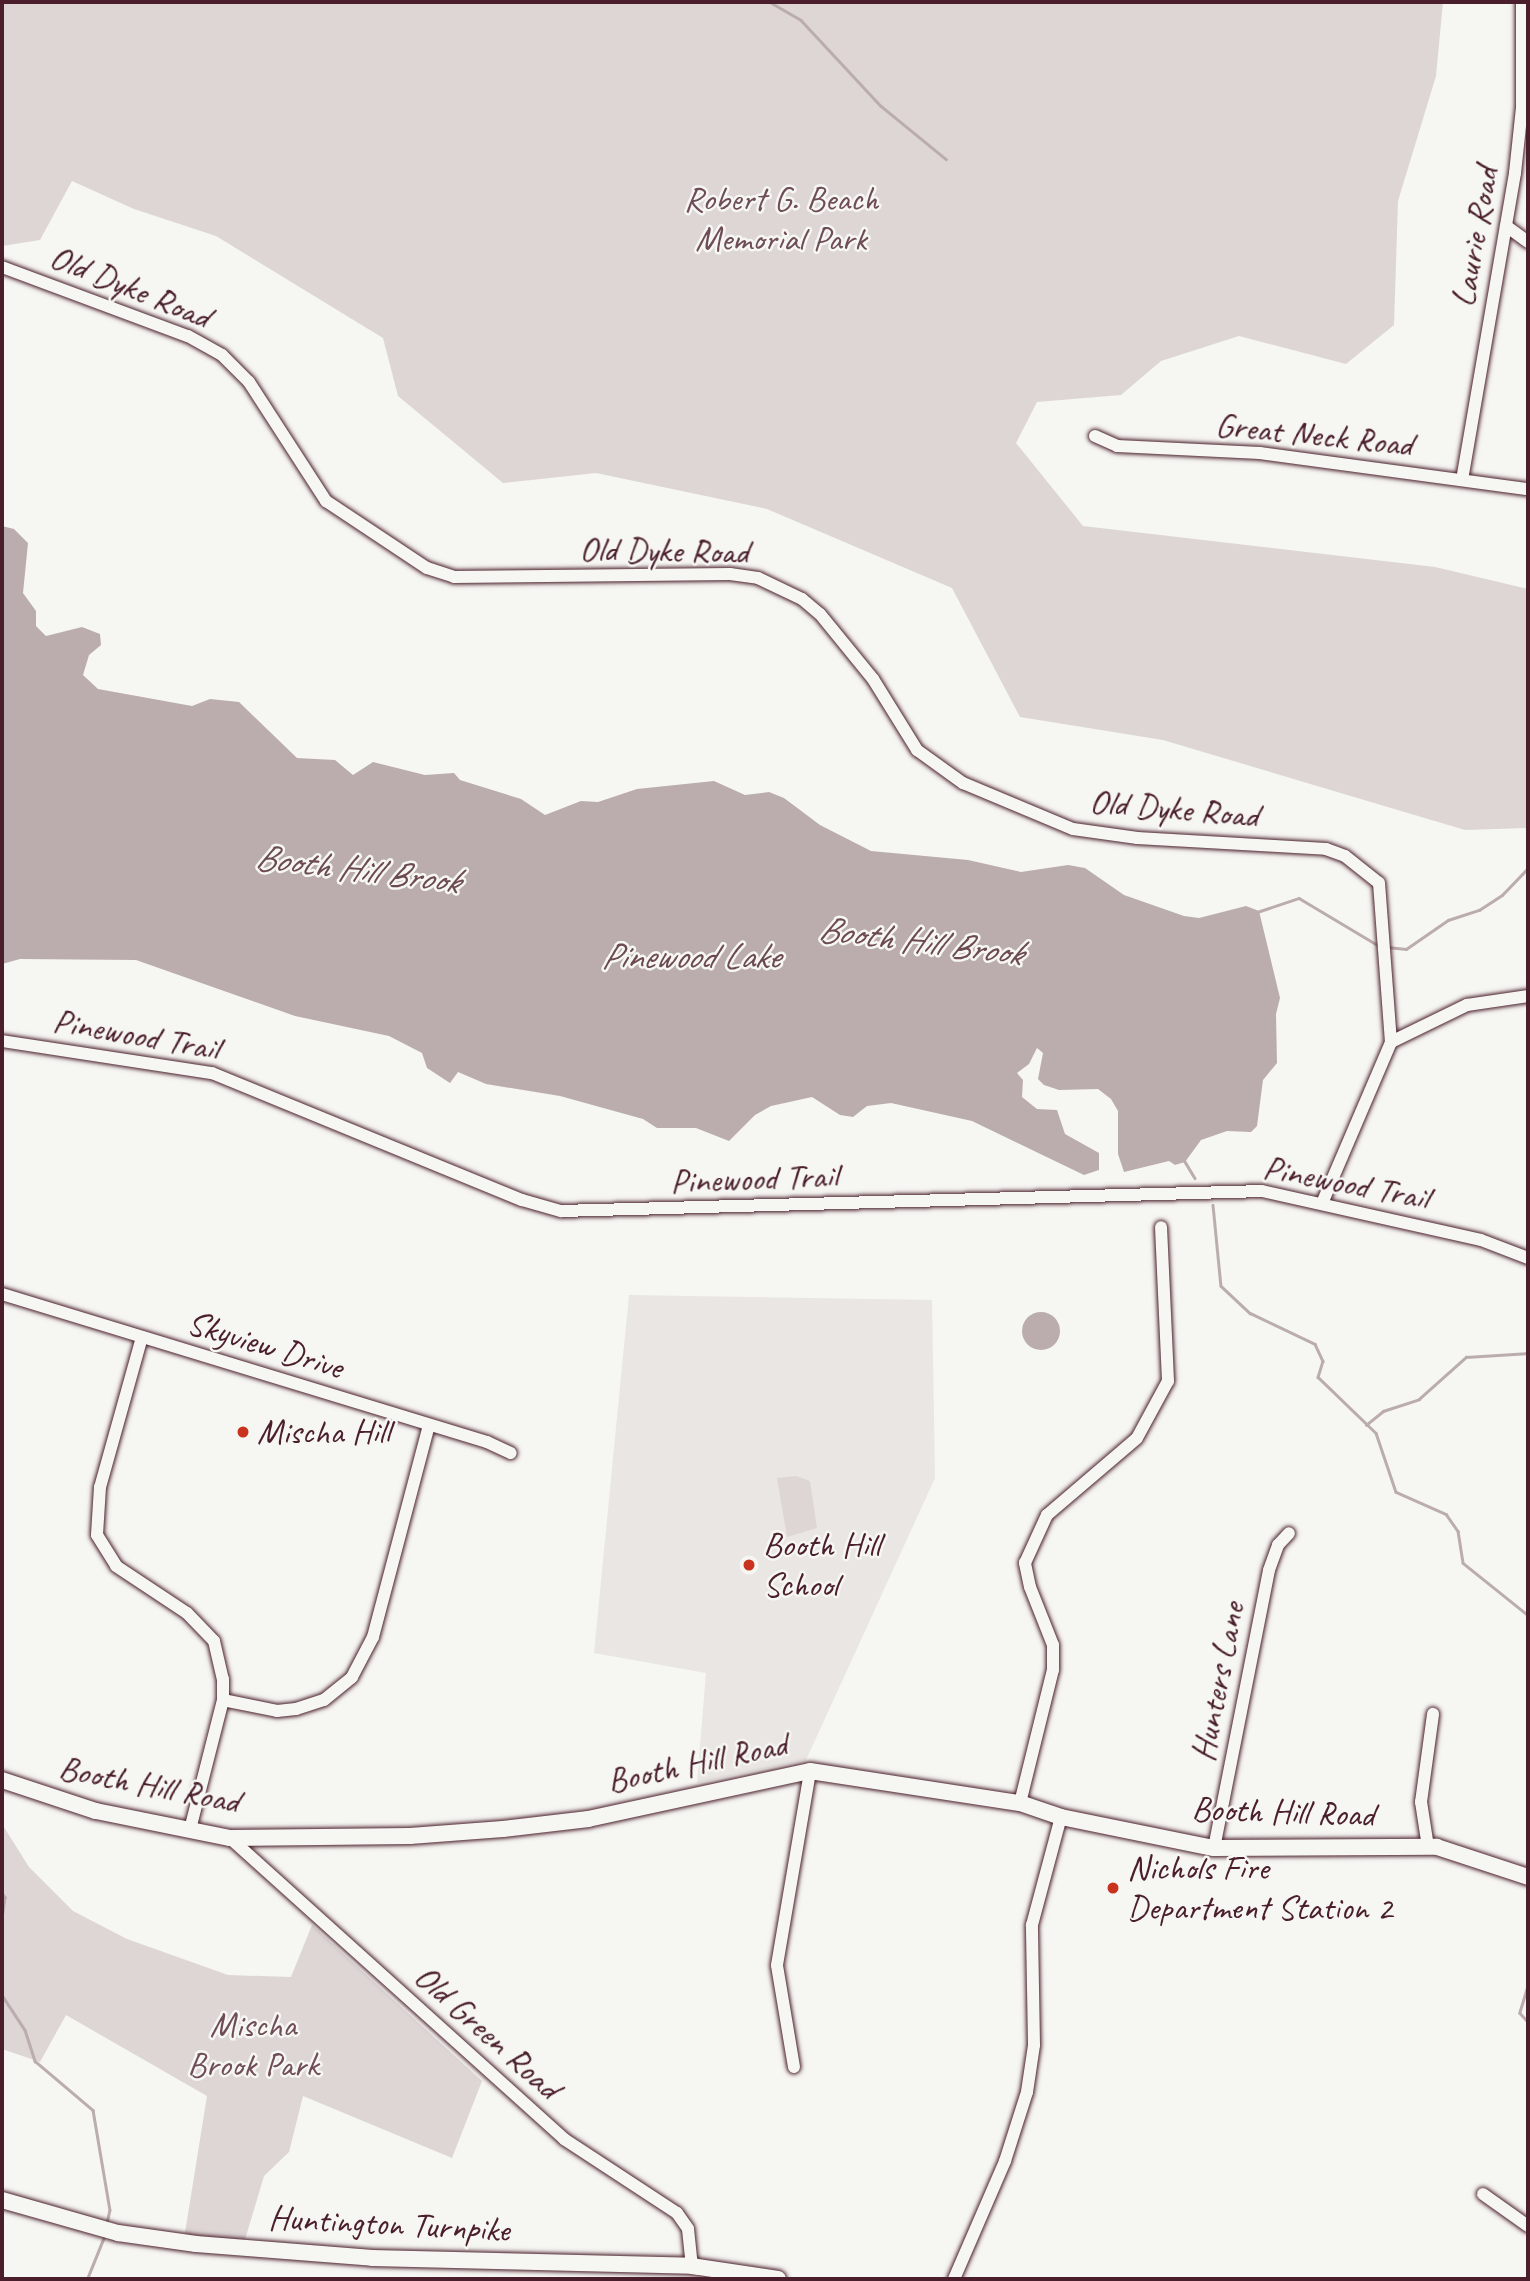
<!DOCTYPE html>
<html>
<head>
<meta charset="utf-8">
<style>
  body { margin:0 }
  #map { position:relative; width:1530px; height:2281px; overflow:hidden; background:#f6f6f2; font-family:Caveat,sans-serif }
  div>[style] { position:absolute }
  .built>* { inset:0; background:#e9e6e3 }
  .green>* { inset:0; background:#ddd6d5 }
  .water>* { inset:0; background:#bbadae }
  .round { border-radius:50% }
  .stream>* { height:2.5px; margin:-1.25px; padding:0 1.25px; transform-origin:1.25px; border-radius:1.25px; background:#bbadae }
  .roads { filter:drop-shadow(0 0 2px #4a1f2b) drop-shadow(0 0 2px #4a1f2b) }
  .street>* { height:12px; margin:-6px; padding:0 6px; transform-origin:6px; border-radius:6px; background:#f6f6f2 }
  .secondary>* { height:16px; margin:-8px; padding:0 8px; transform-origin:8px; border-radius:8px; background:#f6f6f2 }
  .dots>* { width:19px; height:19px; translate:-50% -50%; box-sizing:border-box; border:4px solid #f6f6f2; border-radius:50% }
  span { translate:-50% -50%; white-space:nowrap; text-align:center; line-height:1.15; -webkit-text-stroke:5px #f6f6f2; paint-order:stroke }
  .park-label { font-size:35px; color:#6f4d56 }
  .street-label { font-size:35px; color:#4a1f2b }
  .poi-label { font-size:35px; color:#4a1f2b }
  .left { translate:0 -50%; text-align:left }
  .water-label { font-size:37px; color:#6c4a52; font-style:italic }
  .frame { position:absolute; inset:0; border:4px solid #4a1f2b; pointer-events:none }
</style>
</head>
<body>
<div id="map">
  <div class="built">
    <i style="clip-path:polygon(629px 1295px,932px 1300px,935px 1478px,806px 1760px,697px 1783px,706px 1673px,594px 1653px)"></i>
  </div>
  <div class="green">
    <i style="clip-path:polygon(2px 2px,1443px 2px,1436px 76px,1398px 201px,1394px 325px,1346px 364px,1239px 336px,1161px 361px,1121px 395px,1037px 402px,1016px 443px,1083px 526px,1435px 567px,1528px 589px,1528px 828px,1465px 830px,1163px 740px,1020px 717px,952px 588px,767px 509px,596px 473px,503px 483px,398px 396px,383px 338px,216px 236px,134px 209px,72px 181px,40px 240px,2px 246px)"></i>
    <i style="clip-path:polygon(796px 1476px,810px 1481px,817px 1528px,787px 1537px,777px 1478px)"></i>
    <i style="clip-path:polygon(2px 1824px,29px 1867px,73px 1911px,127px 1939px,228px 1975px,291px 1977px,312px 1925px,482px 2081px,452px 2158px,303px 2096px,289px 2152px,264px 2176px,244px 2243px,184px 2239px,207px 2096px,66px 2015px,40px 2062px,2px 2049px)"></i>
  </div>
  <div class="water">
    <i style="clip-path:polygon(2px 526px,14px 529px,28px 543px,23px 593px,36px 611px,36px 626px,46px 636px,82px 627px,100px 634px,101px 645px,89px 655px,83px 675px,98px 689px,192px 706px,210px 699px,239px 702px,297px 758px,335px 760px,353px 775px,373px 762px,425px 775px,454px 773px,460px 780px,521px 799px,545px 815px,581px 801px,598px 802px,637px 789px,714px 781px,745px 795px,769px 792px,784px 798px,820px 825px,871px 851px,968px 860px,1021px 872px,1068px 865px,1085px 868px,1124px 895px,1184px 916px,1199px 918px,1246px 906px,1259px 911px,1280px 998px,1276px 1014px,1277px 1063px,1263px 1080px,1257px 1126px,1251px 1132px,1227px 1131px,1201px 1140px,1185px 1162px,1175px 1165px,1169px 1161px,1124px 1172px,1118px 1154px,1118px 1111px,1111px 1099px,1098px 1089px,1059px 1090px,1044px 1085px,1038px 1079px,1043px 1053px,1037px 1048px,1029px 1064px,1017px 1073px,1023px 1080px,1022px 1097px,1037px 1109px,1057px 1110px,1065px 1134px,1099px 1153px,1099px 1170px,1084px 1175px,972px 1121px,891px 1103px,867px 1106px,853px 1117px,840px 1115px,812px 1097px,771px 1106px,755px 1115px,729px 1141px,696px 1128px,657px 1128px,643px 1119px,560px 1096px,486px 1084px,458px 1072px,450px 1083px,427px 1068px,422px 1053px,389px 1036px,295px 1016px,136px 960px,20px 959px,2px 964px)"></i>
    <i class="round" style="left:1022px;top:1312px;width:38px;height:38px"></i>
  </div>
  <div class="stream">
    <i style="left:770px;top:2px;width:36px;rotate:30deg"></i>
    <i style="left:801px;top:20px;width:117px;rotate:47.1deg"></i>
    <i style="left:881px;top:106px;width:84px;rotate:39.2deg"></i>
    <i style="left:1257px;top:912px;width:44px;rotate:-18.4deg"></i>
    <i style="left:1299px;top:898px;width:96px;rotate:30.9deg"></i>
    <i style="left:1387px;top:947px;width:19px;rotate:6deg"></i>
    <i style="left:1406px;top:949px;width:51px;rotate:-34.6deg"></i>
    <i style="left:1448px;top:920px;width:33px;rotate:-18deg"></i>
    <i style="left:1479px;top:910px;width:27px;rotate:-33deg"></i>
    <i style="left:1502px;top:895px;width:37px;rotate:-46deg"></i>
    <i style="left:1184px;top:1160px;width:21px;rotate:59deg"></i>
    <i style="left:1213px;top:1205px;width:81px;rotate:84.4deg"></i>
    <i style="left:1221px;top:1286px;width:40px;rotate:43deg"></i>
    <i style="left:1250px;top:1313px;width:72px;rotate:25.5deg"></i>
    <i style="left:1315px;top:1344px;width:19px;rotate:65deg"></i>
    <i style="left:1323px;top:1361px;width:17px;rotate:107deg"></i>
    <i style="left:1318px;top:1377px;width:81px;rotate:44deg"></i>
    <i style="left:1376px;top:1433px;width:62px;rotate:71.3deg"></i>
    <i style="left:1396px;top:1492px;width:55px;rotate:23.7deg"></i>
    <i style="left:1446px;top:1514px;width:21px;rotate:55deg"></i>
    <i style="left:1458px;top:1531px;width:32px;rotate:81deg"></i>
    <i style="left:1463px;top:1563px;width:83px;rotate:38.7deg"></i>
    <i style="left:1366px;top:1425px;width:22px;rotate:-39deg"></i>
    <i style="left:1383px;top:1411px;width:38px;rotate:-18deg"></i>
    <i style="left:1419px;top:1399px;width:63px;rotate:-41.8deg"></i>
    <i style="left:1466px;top:1357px;width:62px;rotate:-3.7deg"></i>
    <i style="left:2px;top:1893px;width:5px;rotate:53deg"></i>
    <i style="left:5px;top:1897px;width:21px;rotate:98deg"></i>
    <i style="left:1528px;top:1986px;width:28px;rotate:107deg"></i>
    <i style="left:1520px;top:2013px;width:12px;rotate:48deg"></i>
    <i style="left:2px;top:1995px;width:42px;rotate:56.7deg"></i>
    <i style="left:25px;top:2030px;width:33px;rotate:72deg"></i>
    <i style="left:35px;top:2061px;width:76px;rotate:40.2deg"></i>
    <i style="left:93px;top:2110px;width:101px;rotate:80.4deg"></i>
    <i style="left:110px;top:2210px;width:13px;rotate:103deg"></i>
    <i style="left:87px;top:2279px;width:45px;rotate:-68deg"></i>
  </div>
  <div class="roads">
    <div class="street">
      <i style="left:1506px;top:226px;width:27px;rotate:36deg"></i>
      <i style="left:2px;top:267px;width:198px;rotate:20.4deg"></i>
      <i style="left:188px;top:336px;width:39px;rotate:29deg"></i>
      <i style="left:222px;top:355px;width:38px;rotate:45deg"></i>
      <i style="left:249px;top:382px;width:142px;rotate:57.1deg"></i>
      <i style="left:326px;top:501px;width:121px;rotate:33.6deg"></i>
      <i style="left:427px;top:568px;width:28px;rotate:18deg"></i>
      <i style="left:454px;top:577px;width:276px;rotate:-0.6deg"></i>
      <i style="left:730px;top:574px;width:28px;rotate:8deg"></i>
      <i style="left:758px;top:578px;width:49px;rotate:25.5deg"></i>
      <i style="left:802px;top:599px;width:23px;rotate:40deg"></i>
      <i style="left:820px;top:614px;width:84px;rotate:50.8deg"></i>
      <i style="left:873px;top:679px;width:84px;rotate:58.2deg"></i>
      <i style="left:917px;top:750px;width:57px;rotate:35.7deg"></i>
      <i style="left:963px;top:783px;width:119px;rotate:22.7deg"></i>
      <i style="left:1073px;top:829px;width:65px;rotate:8deg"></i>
      <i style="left:1137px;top:838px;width:189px;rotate:3.3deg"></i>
      <i style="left:1326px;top:849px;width:20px;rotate:20deg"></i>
      <i style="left:1345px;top:856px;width:43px;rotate:38.5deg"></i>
      <i style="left:1379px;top:883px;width:159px;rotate:85.7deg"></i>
      <i style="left:1095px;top:436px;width:24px;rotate:24deg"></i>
      <i style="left:1117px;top:446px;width:143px;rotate:2.8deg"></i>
      <i style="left:1260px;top:453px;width:270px;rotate:7.7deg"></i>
      <i style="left:1462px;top:480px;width:312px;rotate:-80.2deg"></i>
      <i style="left:1515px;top:173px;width:65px;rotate:-83.9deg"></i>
      <i style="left:1522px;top:108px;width:106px;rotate:-90deg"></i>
      <i style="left:2px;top:1041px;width:212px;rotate:8.7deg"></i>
      <i style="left:212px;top:1073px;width:335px;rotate:22.3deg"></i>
      <i style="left:522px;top:1200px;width:41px;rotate:15.8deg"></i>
      <i style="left:561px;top:1211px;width:701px;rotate:-1.63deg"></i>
      <i style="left:1262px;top:1191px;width:224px;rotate:12.6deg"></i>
      <i style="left:1481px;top:1240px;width:50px;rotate:21deg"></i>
      <i style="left:1323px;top:1201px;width:173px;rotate:-66.8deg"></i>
      <i style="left:1391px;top:1042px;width:85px;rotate:-26deg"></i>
      <i style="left:1467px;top:1005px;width:62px;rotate:-8.4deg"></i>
      <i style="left:2px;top:1294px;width:507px;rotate:16.97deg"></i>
      <i style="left:487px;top:1442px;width:26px;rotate:25deg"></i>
      <i style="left:142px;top:1337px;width:156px;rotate:105.6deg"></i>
      <i style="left:100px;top:1487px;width:48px;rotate:93.6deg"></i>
      <i style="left:97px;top:1535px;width:36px;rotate:58deg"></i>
      <i style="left:116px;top:1566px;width:85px;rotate:33.5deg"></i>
      <i style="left:187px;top:1613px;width:39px;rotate:46deg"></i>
      <i style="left:214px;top:1641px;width:39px;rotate:77deg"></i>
      <i style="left:223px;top:1679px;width:21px;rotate:90deg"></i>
      <i style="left:223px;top:1700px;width:133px;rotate:104.3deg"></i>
      <i style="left:223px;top:1700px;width:55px;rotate:11.5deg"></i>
      <i style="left:277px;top:1711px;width:19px;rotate:-6deg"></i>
      <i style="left:296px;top:1709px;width:29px;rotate:-18deg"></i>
      <i style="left:324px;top:1700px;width:36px;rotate:-39deg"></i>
      <i style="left:352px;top:1677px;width:45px;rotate:-62.3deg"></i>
      <i style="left:373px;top:1637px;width:219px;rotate:-75.2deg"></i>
      <i style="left:1020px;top:1803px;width:137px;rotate:-76.1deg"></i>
      <i style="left:1053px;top:1670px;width:25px;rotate:-90deg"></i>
      <i style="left:1053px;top:1645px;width:62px;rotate:-111.6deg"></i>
      <i style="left:1030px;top:1587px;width:25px;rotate:-102deg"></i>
      <i style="left:1025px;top:1563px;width:53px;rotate:-65.4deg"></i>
      <i style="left:1047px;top:1515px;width:118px;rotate:-40.5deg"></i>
      <i style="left:1137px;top:1438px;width:65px;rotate:-61.5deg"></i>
      <i style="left:1168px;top:1381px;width:154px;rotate:-92.6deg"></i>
      <i style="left:230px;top:1838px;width:450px;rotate:42deg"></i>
      <i style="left:564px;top:2139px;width:135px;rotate:33.2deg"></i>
      <i style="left:677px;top:2213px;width:19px;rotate:55deg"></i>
      <i style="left:688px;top:2229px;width:37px;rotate:84deg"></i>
      <i style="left:1428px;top:1847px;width:46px;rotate:-98.8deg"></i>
      <i style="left:1421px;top:1802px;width:89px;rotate:-82.2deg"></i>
      <i style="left:1214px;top:1848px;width:283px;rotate:-78.8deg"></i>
      <i style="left:1269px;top:1570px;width:27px;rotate:-70deg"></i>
      <i style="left:1278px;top:1545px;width:16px;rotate:-47deg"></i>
      <i style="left:794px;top:2067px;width:103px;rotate:-99.5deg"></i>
      <i style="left:777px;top:1965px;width:197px;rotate:-80.3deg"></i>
      <i style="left:1483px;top:2194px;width:55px;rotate:35.4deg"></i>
      <i style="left:954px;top:2279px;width:129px;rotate:-66.6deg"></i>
      <i style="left:1005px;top:2161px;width:72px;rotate:-72.3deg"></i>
      <i style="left:1027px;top:2092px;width:48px;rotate:-81.5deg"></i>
      <i style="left:1034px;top:2045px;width:120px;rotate:-91deg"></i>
      <i style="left:1032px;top:1925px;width:112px;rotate:-75deg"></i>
    </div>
    <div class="secondary">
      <i style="left:2px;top:1780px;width:99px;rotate:18.3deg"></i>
      <i style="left:96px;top:1811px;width:137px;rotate:11.4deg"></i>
      <i style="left:230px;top:1838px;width:180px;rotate:-0.6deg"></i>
      <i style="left:410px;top:1836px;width:93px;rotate:-4.3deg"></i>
      <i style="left:503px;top:1829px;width:86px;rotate:-6.7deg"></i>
      <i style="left:588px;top:1819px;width:227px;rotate:-12.2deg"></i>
      <i style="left:810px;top:1771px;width:212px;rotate:8.7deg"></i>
      <i style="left:1020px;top:1803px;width:43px;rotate:18.9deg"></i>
      <i style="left:1061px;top:1817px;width:156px;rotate:11.5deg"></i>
      <i style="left:1214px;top:1848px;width:223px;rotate:-0.3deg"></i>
      <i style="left:1437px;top:1847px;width:96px;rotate:18.2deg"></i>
      <i style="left:2px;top:2200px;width:121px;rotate:15.9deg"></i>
      <i style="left:118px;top:2233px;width:79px;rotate:8deg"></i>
      <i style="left:196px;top:2244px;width:177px;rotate:4.5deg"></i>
      <i style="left:372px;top:2258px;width:320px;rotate:1.4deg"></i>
      <i style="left:692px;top:2266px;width:87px;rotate:8.6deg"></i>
    </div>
  </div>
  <div class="dots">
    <i style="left:243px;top:1432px;background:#c8321e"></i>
    <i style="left:749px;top:1565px;background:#c8321e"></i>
    <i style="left:1113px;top:1888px;background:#c8321e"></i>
  </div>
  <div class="park-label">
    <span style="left:781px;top:219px">Robert G. Beach<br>Memorial Park</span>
    <span style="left:253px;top:2045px">Mischa<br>Brook Park</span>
  </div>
  <div class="street-label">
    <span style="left:1475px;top:237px;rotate:-80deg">Laurie Road</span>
    <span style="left:130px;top:287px;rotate:22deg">Old Dyke Road</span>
    <span style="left:1314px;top:435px;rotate:6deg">Great Neck Road</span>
    <span style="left:664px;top:551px;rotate:1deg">Old Dyke Road</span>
    <span style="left:1174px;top:809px;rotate:5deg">Old Dyke Road</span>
    <span style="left:136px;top:1035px;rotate:10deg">Pinewood Trail</span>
    <span style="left:754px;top:1179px;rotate:-2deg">Pinewood Trail</span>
    <span style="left:1346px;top:1183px;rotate:11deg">Pinewood Trail</span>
    <span style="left:265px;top:1345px;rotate:17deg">Skyview Drive</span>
    <span style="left:1218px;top:1682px;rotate:-79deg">Hunters Lane</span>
    <span style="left:697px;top:1763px;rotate:-12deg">Booth Hill Road</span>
    <span style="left:149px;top:1785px;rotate:11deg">Booth Hill Road</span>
    <span style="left:1283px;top:1812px;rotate:2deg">Booth Hill Road</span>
    <span style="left:487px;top:2032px;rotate:42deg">Old Green Road</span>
    <span style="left:389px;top:2224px;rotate:3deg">Huntington Turnpike</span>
  </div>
  <div class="poi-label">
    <span class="left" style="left:257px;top:1432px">Mischa Hill</span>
    <span class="left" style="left:763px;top:1565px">Booth Hill<br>School</span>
    <span class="left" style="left:1127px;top:1888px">Nichols Fire<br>Department Station 2</span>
  </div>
  <div class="water-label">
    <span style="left:357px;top:869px;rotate:7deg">Booth Hill Brook</span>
    <span style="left:920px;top:941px;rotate:7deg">Booth Hill Brook</span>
    <span style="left:690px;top:956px">Pinewood Lake</span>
  </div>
  <div class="frame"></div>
</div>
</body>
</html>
